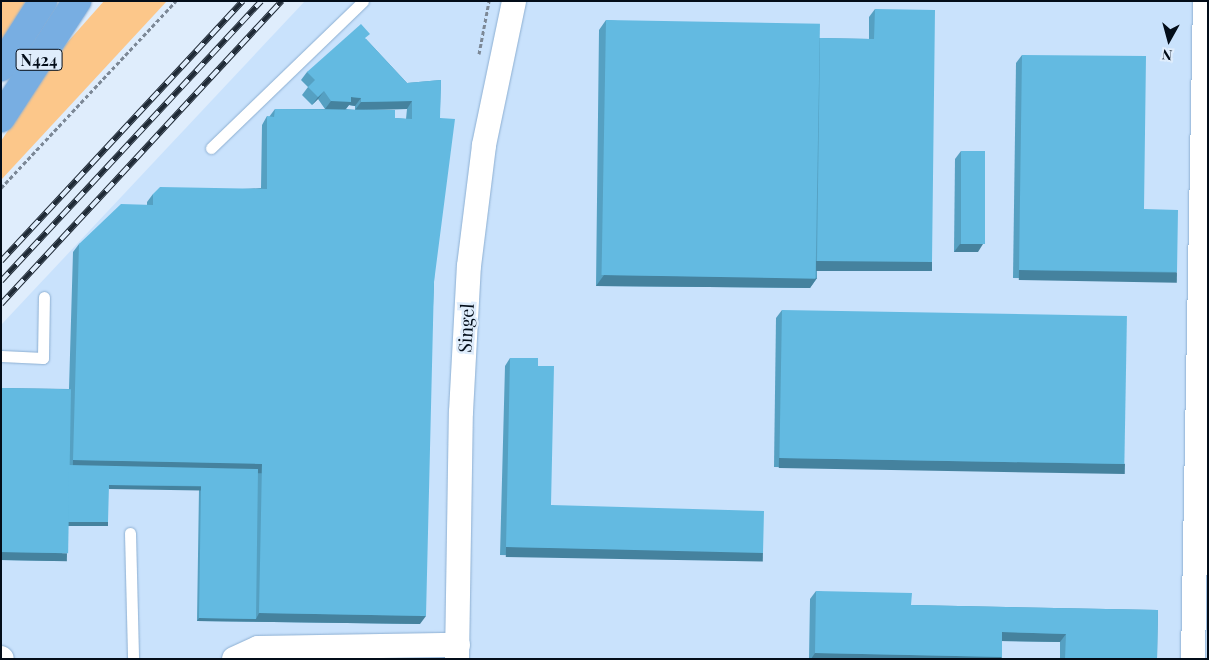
<!DOCTYPE html>
<html>
<head>
<meta charset="utf-8">
<style>
  body { margin:0 }
  #map { position:relative; width:1209px; height:660px; overflow:hidden; background:#dfedfc; font-family:"Playfair Display",serif }
  div>[style] { position:absolute }
  .built>* { inset:0; background:#c9e2fc }
  .green>* { inset:0; background:#fcc78a }
  .path>* { height:3px; margin-top:-1.5px; transform-origin:0; background:repeating-linear-gradient(90deg,#7c8896 0 4px,transparent 0 6.5px) }
  .roads { filter:drop-shadow(0 0 1px #8dafd2) drop-shadow(0 0 1px #8dafd2) }
  .service>* { height:11px; margin:-5.5px; padding:0 5.5px; transform-origin:5.5px; border-radius:5.5px; background:#fff }
  .minor>* { height:24px; margin:-12px; padding:0 12px; transform-origin:12px; border-radius:12px; background:#fff }
  .trunk>* { height:28px; margin:-14px; padding:0 14px; transform-origin:14px; border-radius:14px; background:#78aee2 }
  .rail>* { height:5.5px; margin-top:-2.75px; transform-origin:0; background:repeating-linear-gradient(90deg,#dfedfc 0 11px,#1f2a36 0 22px); box-sizing:border-box; border-block:1px solid #1f2a36 }
  .wall>* { inset:0; background:#55a0c2 }
  .shaded-wall>* { inset:0; background:#45829e; transform-origin:0 0 }
  .building>* { inset:0; background:#63bae1; transform-origin:0 0 }
  span { translate:-50% -50%; white-space:nowrap; text-align:center; line-height:1.15; -webkit-text-stroke:5px #dfedfc; paint-order:stroke }
  .shield-label span { padding:1px 4px; background:#dfedfc; border:1px solid; border-radius:4px; -webkit-text-stroke-width:0 }
  .shield-label { font-size:16px; color:#030d19; font-weight:700 }
  .street-label { font-size:18px; color:#030d19 }
  .frame { position:absolute; inset:0; border:2px solid #030d19; pointer-events:none }
  .north { position:absolute; left:1144px; top:15px; width:50px; height:50px; -webkit-text-stroke:4px #dfedfc; paint-order:stroke; rotate:187deg; font-size:14px; font-weight:700; line-height:20px; text-align:center; color:#030d19 }
  .north::after { content:''; display:block; margin:auto; width:18px; height:22px; background:#030d19; clip-path:polygon(50% 0,100% 100%,50% 72%,0 100%) }
</style>
</head>
<body>
<div id="map">
  <div class="built">
    <i style="clip-path:polygon(305px 1px,1208px 1px,1208px 659px,1px 659px,1px 325px)"></i>
  </div>
  <div class="green">
    <i style="clip-path:polygon(1px 1px,26px 1px,1px 46px)"></i>
    <i style="clip-path:polygon(104px 1px,167px 1px,1px 180px,1px 141px,65px 45px)"></i>
  </div>
  <div class="path">
    <i style="left:479px;top:54px;width:54px;rotate:-79.3deg"></i>
    <i style="left:1px;top:188px;width:256px;rotate:-46.9deg"></i>
  </div>
  <div class="roads">
    <div class="service">
      <i style="left:211px;top:148px;width:211px;rotate:-44deg"></i>
      <i style="left:1px;top:356px;width:42px;rotate:2.7deg"></i>
      <i style="left:43px;top:358px;width:61px;rotate:-89.1deg"></i>
      <i style="left:130px;top:533px;width:126px;rotate:88.6deg"></i>
    </div>
    <div class="minor">
      <i style="left:1px;top:658px;width:1px;rotate:45deg"></i>
      <i style="left:234px;top:659px;width:26px;rotate:-25deg"></i>
      <i style="left:258px;top:648px;width:200px;rotate:-0.9deg"></i>
      <i style="left:457px;top:659px;width:247px;rotate:-89.1deg"></i>
      <i style="left:461px;top:412px;width:146px;rotate:-86.9deg"></i>
      <i style="left:469px;top:266px;width:122px;rotate:-82.9deg"></i>
      <i style="left:484px;top:145px;width:147px;rotate:-78.2deg"></i>
      <i style="left:1193px;top:659px;width:658px;rotate:-88.96deg"></i>
    </div>
    <div class="trunk">
      <i style="left:1px;top:67px;width:78px;rotate:-57.5deg"></i>
      <i style="left:1px;top:118px;width:140px;rotate:-57deg"></i>
    </div>
  </div>
  <div class="rail">
    <i style="left:1px;top:261px;width:355px;rotate:-47.1deg"></i>
    <i style="left:1px;top:281px;width:382px;rotate:-47.1deg"></i>
    <i style="left:1px;top:304px;width:413px;rotate:-47.2deg"></i>
  </div>
  <div class="wall">
    <i style="clip-path:polygon(875px 9px,926px 270px,817px 269px,817px 278px,810px 288px,596px 286px,599px 30px,606px 20px,820px 38px,869px 39px,869px 17px)"></i>
    <i style="clip-path:polygon(evenodd,366px 39px,407px 83px,441px 80px,434px 282px,420px 624px,197px 621px,199px 489px,108px 488px,108px 522px,106px 525px,67px 525px,61px 561px,1px 560px,1px 388px,69px 389px,73px 252px,79px 244px,147px 205px,147px 202px,153px 194px,261px 188px,262px 125px,267px 116px,269px 117px,275px 109px,325px 109px,318px 99px,312px 105px,302px 95px,308px 87px,301px 80px,307px 72px,366px 39px,349px 105px,355px 106px,355px 110px,346px 109px,349px 105px,366px 39px,407px 109px,406px 119px,395px 118px,363px 110px,407px 109px)"></i>
    <i style="clip-path:polygon(1022px 55px,1144px 209px,1177px 272px,1172px 280px,1013px 278px,1016px 63px)"></i>
    <i style="clip-path:polygon(961px 151px,978px 252px,954px 252px,955px 159px)"></i>
    <i style="clip-path:polygon(782px 310px,1125px 464px,1120px 472px,774px 467px,776px 318px)"></i>
    <i style="clip-path:polygon(510px 358px,538px 366px,551px 505px,758px 561px,500px 555px,505px 366px)"></i>
    <i style="clip-path:polygon(816px 591px,911px 605px,1158px 610px,1157px 659px,1060px 659px,1060px 642px,1002px 641px,1001px 659px,809px 659px,810px 599px)"></i>
  </div>
  <div class="shaded-wall">
    <i style="clip-path:polygon(324px 91px,318px 99px,312px 105px,318px 97px)"></i>
    <i style="clip-path:polygon(351px 97px,361px 98px,355px 106px,349px 105px,345px 110px,325px 109px,331px 101px)"></i>
    <i style="clip-path:polygon(412px 101px,407px 109px,355px 110px,361px 102px)"></i>
    <i style="clip-path:polygon(960px 244px,983px 244px,978px 252px,954px 252px)"></i>
    <i style="left:816px;top:261px;width:116px;height:10px"></i>
    <i style="left:1019px;top:270px;width:158px;height:10px;rotate:1deg"></i>
    <i style="clip-path:polygon(604px 275px,817px 278px,810px 288px,596px 286px)"></i>
    <i style="left:779px;top:458px;width:346px;height:10px;rotate:1deg"></i>
    <i style="left:73px;top:460px;width:189px;height:10px;rotate:1deg"></i>
    <i style="left:109px;top:485px;width:92px;height:4px;rotate:1deg"></i>
    <i style="left:68px;top:522px;width:40px;height:4px"></i>
    <i style="left:506px;top:547px;width:257px;height:10px;rotate:1deg"></i>
    <i style="left:1px;top:552px;width:66px;height:8px;rotate:1deg"></i>
    <i style="clip-path:polygon(259px 613px,426px 616px,420px 624px,197px 621px,199px 618px,256px 619px)"></i>
    <i style="clip-path:polygon(1002px 632px,1066px 634px,1060px 642px,997px 641px)"></i>
    <i style="clip-path:polygon(815px 653px,1002px 657px,1001px 659px,811px 659px)"></i>
  </div>
  <div class="building">
    <i style="clip-path:polygon(875px 9px,935px 10px,932px 262px,817px 261px,820px 38px,874px 39px)"></i>
    <i style="left:606px;top:20px;width:214px;height:255px;rotate:1deg"></i>
    <i style="clip-path:polygon(361px 24px,370px 34px,365px 38px,407px 83px,441px 80px,440px 118px,455px 119px,434px 282px,426px 616px,259px 613px,262px 464px,73px 460px,79px 244px,121px 204px,153px 205px,153px 194px,160px 187px,267px 189px,267px 116px,274px 117px,275px 109px,395px 110px,395px 118px,412px 119px,412px 101px,361px 102px,361px 98px,351px 97px,351px 102px,331px 101px,324px 91px,318px 97px,308px 87px,315px 80px,307px 72px)"></i>
    <i style="clip-path:polygon(1022px 55px,1146px 56px,1144px 209px,1178px 210px,1177px 272px,1019px 270px)"></i>
    <i style="left:961px;top:151px;width:24px;height:93px"></i>
    <i style="left:782px;top:310px;width:345px;height:148px;rotate:1deg"></i>
    <i style="clip-path:polygon(510px 358px,538px 358px,538px 366px,554px 366px,551px 505px,764px 511px,763px 553px,506px 547px)"></i>
    <i style="left:1px;top:388px;width:70px;height:164px;rotate:1deg"></i>
    <i style="clip-path:polygon(69px 465px,258px 469px,256px 619px,199px 618px,201px 486px,109px 485px,108px 522px,68px 522px)"></i>
    <i style="clip-path:polygon(816px 591px,912px 593px,911px 605px,1158px 610px,1157px 659px,1065px 659px,1066px 634px,1002px 632px,1002px 657px,815px 653px)"></i>
  </div>
  <div class="shield-label">
    <span style="left:39px;top:60px">N424</span>
  </div>
  <div class="street-label">
    <span style="left:466px;top:328px;rotate:-87deg">Singel</span>
  </div>
  <div class="frame"></div>
  <div class="north">N</div>
</div>
</body>
</html>
